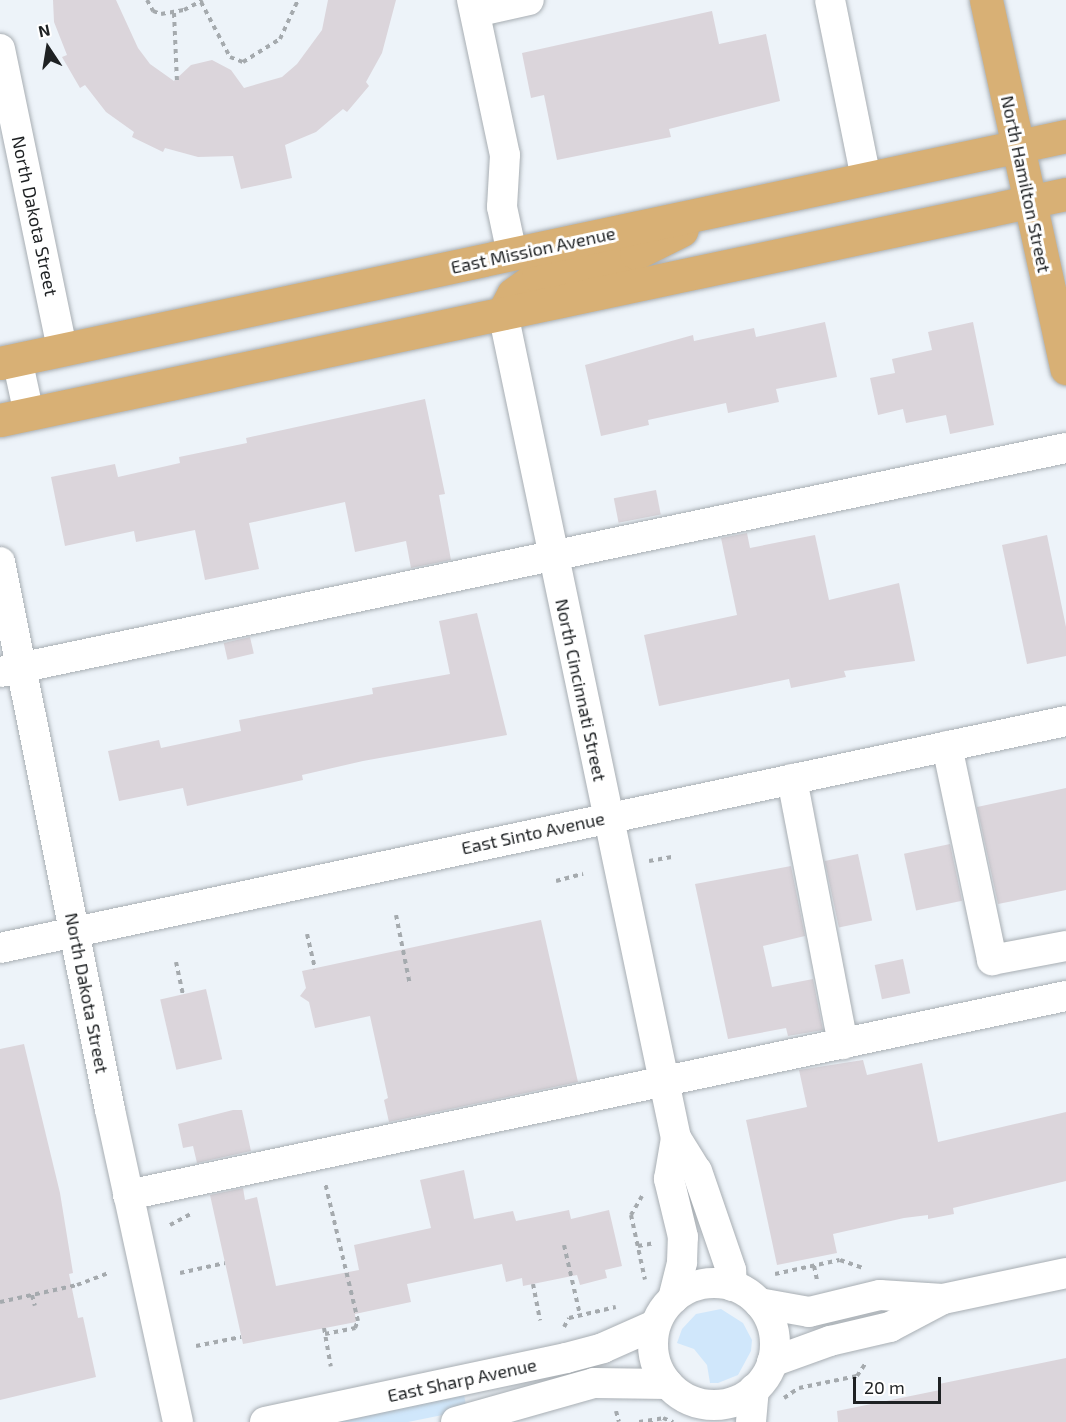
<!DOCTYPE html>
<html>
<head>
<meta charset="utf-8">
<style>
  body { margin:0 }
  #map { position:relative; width:1066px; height:1422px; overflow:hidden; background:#edf3f9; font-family:"Exo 2",sans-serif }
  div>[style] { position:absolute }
  .green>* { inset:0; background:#d0e7fb }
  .building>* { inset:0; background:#dbd5db; transform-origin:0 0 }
  .path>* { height:4px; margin-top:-2px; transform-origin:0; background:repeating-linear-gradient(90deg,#a5aaae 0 4.5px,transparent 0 9px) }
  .roads { filter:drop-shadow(0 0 2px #a8aeb3) drop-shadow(0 0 2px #a8aeb3) }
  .minor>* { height:30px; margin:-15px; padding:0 15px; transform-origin:15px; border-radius:15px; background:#fff }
  .minor>.ring { margin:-15px; padding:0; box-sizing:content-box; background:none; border:30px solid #fff; border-radius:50% }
  .major>* { height:33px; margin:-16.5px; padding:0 16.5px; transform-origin:16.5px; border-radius:16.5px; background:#d8b075 }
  span { translate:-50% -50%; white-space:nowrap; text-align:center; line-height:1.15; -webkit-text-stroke:6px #fff; paint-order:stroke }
  .street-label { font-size:18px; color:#1e2123 }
  .north { position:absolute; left:18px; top:18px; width:60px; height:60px; -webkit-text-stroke:4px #fff; paint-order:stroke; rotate:348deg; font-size:16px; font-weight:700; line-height:24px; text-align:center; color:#1e2123 }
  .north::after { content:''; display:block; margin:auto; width:21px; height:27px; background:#1e2123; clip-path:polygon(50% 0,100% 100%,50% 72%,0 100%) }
  .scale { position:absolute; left:853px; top:1377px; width:88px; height:27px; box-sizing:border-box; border:3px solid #1e2123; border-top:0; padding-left:8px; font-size:18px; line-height:21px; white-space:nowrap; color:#1e2123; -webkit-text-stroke:4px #fff; paint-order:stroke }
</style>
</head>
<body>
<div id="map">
  <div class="green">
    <i style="clip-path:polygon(721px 1309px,743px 1323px,752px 1340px,751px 1351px,738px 1375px,718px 1383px,710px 1383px,707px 1365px,694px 1349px,677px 1343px,682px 1329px,696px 1314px)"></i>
    <i style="clip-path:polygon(463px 1390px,467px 1410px,408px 1422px,311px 1422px)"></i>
  </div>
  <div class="building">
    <i style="clip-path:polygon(53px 0,116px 0,138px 48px,150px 64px,174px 81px,191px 65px,212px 60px,231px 70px,244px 88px,282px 77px,297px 64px,322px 30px,328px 0,396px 0,382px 53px,366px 82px,369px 86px,347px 112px,343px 109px,316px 132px,285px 145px,292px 178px,241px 189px,233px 156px,198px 157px,165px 148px,163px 152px,132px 137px,134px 132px,106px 112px,85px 85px,80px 88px,62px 57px,67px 55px,54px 22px)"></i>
    <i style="clip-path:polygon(712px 11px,719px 44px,766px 34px,780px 101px,669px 129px,671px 137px,557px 160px,544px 95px,531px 98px,522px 53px)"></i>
    <i style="clip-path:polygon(825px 322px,837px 377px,776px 389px,779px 402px,728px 413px,726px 403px,648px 420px,649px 425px,601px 436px,585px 365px,693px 335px,694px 341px,754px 328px,756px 337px)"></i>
    <i style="clip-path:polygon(973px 322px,994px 425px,950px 434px,946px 415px,906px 423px,903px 409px,878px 415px,870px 378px,895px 373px,892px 359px,932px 350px,928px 332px)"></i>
    <i style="clip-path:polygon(425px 399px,445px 494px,439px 495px,451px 560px,411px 568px,406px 541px,355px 552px,345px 502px,249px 523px,259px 569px,205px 580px,195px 530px,136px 542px,134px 531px,65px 546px,51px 477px,115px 464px,118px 477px,180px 463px,179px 457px,247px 443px,246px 438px)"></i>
    <i style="left:656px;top:490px;width:25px;height:43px;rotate:79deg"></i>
    <i style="clip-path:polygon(747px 533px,750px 548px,815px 535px,829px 600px,899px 583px,915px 661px,844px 671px,846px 677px,791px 688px,789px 679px,659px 706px,644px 635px,737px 615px,721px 538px)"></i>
    <i style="clip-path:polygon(1047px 535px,1066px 627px,1066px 656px,1027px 664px,1002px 545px)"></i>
    <i style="clip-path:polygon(477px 613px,507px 735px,363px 761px,302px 775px,303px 780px,187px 806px,183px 788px,119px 801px,108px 751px,159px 740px,161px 748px,241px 731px,239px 720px,373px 694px,372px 688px,450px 674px,439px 621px)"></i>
    <i style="left:250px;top:637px;width:17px;height:27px;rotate:77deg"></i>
    <i style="clip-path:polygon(1066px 788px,1066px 890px,998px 904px,977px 807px)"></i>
    <i style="left:950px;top:844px;width:58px;height:47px;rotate:78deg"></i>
    <i style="left:858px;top:854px;width:68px;height:34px;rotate:78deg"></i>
    <i style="clip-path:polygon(791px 866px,805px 936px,763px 946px,772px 987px,813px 979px,823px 1030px,788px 1036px,786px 1028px,728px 1039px,695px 884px)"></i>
    <i style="clip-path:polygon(541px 920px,578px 1082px,389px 1122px,384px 1100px,388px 1098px,370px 1016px,315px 1028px,309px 1002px,300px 996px,306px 988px,302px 971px)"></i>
    <i style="left:903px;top:959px;width:35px;height:29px;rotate:78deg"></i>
    <i style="left:206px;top:989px;width:72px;height:47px;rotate:77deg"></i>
    <i style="clip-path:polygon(24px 1044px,60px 1193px,73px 1273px,69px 1274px,78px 1318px,83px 1317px,96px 1377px,0 1400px,0 1049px)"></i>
    <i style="clip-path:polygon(863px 1060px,867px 1075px,922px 1063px,938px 1142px,1066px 1112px,1066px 1181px,953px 1208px,954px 1214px,928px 1219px,928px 1215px,904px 1218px,833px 1234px,837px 1253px,777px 1265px,746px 1120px,807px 1107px,799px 1070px)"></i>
    <i style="clip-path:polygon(233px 1110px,242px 1110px,251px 1151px,197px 1163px,193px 1146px,183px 1148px,178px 1124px)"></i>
    <i style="clip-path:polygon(464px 1170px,474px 1219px,513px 1211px,516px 1221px,569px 1210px,571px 1219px,609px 1210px,622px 1266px,605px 1270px,607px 1278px,580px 1285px,577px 1275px,523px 1286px,522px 1278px,506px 1282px,502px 1264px,407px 1284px,411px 1302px,355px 1314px,356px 1322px,243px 1344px,210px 1195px,243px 1188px,245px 1200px,257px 1197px,276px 1286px,359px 1270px,354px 1245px,431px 1228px,420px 1180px)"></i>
    <i style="clip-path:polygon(1066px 1358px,1066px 1422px,838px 1422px,837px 1411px,940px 1390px,939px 1384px)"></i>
  </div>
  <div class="path">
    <i style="left:147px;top:0;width:13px;rotate:61deg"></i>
    <i style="left:153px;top:11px;width:9px;rotate:21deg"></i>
    <i style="left:161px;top:14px;width:23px;rotate:-10deg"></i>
    <i style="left:184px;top:10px;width:21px;rotate:-28deg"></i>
    <i style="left:201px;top:2px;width:62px;rotate:62.2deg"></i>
    <i style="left:230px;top:57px;width:14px;rotate:21deg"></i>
    <i style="left:243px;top:62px;width:44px;rotate:-31.9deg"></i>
    <i style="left:280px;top:39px;width:43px;rotate:-65.2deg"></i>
    <i style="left:174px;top:13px;width:68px;rotate:87.5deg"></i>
    <i style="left:649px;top:861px;width:23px;rotate:-10deg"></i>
    <i style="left:556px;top:881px;width:28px;rotate:-15deg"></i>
    <i style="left:396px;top:915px;width:71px;rotate:78.7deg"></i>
    <i style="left:307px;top:934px;width:36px;rotate:77deg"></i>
    <i style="left:176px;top:962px;width:33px;rotate:78deg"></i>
    <i style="left:642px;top:1196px;width:22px;rotate:120deg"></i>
    <i style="left:631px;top:1215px;width:66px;rotate:77.8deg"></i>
    <i style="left:170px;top:1225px;width:26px;rotate:-28deg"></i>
    <i style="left:564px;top:1245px;width:72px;rotate:77.1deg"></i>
    <i style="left:638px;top:1246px;width:17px;rotate:-10deg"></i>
    <i style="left:814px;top:1266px;width:14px;rotate:78deg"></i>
    <i style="left:180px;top:1273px;width:46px;rotate:-12.5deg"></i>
    <i style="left:775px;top:1274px;width:66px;rotate:-12.2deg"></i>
    <i style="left:840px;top:1260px;width:24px;rotate:19deg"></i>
    <i style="left:533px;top:1284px;width:37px;rotate:79deg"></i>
    <i style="left:32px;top:1295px;width:11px;rotate:75deg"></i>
    <i style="left:0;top:1302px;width:79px;rotate:-12.4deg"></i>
    <i style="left:77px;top:1285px;width:34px;rotate:-21deg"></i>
    <i style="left:564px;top:1327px;width:10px;rotate:-61deg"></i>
    <i style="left:569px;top:1318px;width:48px;rotate:-13.2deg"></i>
    <i style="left:324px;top:1328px;width:39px;rotate:80deg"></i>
    <i style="left:325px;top:1334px;width:31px;rotate:-11deg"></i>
    <i style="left:355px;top:1328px;width:8px;rotate:-67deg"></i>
    <i style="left:358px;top:1321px;width:143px;rotate:-103.4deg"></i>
    <i style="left:196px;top:1346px;width:46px;rotate:-11.3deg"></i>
    <i style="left:784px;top:1398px;width:18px;rotate:-34deg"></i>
    <i style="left:799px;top:1388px;width:59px;rotate:-11.7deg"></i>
    <i style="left:857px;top:1376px;width:14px;rotate:-56deg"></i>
    <i style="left:616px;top:1411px;width:11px;rotate:75deg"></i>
    <i style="left:639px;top:1422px;width:24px;rotate:-9deg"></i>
    <i style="left:663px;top:1418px;width:11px;rotate:22deg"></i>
  </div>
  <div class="roads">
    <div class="minor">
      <i style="left:472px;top:0;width:158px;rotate:78deg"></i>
      <i style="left:505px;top:155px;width:52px;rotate:93.3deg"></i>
      <i style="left:502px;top:207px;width:48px;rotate:78deg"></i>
      <i style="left:830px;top:0;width:183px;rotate:78.6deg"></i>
      <i style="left:475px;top:12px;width:55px;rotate:-12.5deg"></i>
      <i style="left:0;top:49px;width:306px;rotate:78.3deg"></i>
      <i style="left:503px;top:313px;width:843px;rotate:78.16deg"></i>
      <i style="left:676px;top:1138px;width:39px;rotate:58deg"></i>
      <i style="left:697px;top:1171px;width:105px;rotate:71deg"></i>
      <i style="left:731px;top:1270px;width:16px;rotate:86deg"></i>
      <i style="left:17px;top:359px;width:56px;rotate:77.7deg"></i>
      <i style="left:0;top:562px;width:559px;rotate:78.65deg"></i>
      <i style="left:110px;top:1110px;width:319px;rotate:77.7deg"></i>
      <i style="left:0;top:672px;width:1089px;rotate:-11.87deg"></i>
      <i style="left:947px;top:746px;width:219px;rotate:78.1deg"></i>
      <i style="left:992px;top:960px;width:75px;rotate:-10.7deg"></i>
      <i style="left:792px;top:779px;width:270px;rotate:79.1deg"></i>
      <i style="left:0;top:948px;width:1090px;rotate:-12.02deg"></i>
      <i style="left:128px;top:1195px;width:959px;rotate:-11.98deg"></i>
      <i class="ring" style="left:653px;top:1283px;width:92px;height:92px"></i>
      <i style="left:673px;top:1299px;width:38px;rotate:-76deg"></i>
      <i style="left:682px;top:1262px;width:25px;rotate:-88deg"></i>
      <i style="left:683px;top:1237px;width:60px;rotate:-103.6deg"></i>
      <i style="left:669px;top:1179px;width:42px;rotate:-80.3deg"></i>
      <i style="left:759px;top:1303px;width:51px;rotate:10.2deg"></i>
      <i style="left:809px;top:1312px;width:73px;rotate:-13.5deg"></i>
      <i style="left:880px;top:1295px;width:63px;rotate:3.6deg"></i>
      <i style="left:943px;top:1299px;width:126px;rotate:-11.9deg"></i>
      <i style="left:772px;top:1362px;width:62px;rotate:-19.9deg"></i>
      <i style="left:830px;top:1341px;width:62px;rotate:-13.1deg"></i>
      <i style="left:890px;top:1327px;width:60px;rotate:-27.8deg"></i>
      <i style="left:265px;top:1422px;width:308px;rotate:-12deg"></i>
      <i style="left:566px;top:1358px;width:38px;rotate:-15deg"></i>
      <i style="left:603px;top:1348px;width:57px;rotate:-23.9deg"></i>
      <i style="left:456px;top:1422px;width:143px;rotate:-15.8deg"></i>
      <i style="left:594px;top:1383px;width:74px;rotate:0.8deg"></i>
      <i style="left:751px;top:1422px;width:33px;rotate:-85deg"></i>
    </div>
    <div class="major">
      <i style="left:986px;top:0;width:377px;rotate:77.7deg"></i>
      <i style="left:503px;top:313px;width:21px;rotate:-62deg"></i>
      <i style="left:513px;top:294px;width:31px;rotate:-36deg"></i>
      <i style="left:538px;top:276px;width:101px;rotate:-13.2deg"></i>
      <i style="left:636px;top:253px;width:51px;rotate:-26.6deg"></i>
      <i style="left:0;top:363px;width:1090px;rotate:-12.02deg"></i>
      <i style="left:0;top:420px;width:1090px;rotate:-11.97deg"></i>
    </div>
  </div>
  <div class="street-label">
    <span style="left:1026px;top:184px;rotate:78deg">North Hamilton Street</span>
    <span style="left:35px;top:216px;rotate:78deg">North Dakota Street</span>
    <span style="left:533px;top:250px;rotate:-12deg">East Mission Avenue</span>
    <span style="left:581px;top:690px;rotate:78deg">North Cincinnati Street</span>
    <span style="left:533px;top:833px;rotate:-12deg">East Sinto Avenue</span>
    <span style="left:87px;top:993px;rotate:79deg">North Dakota Street</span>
    <span style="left:462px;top:1380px;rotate:-12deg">East Sharp Avenue</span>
  </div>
  <div class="north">N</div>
  <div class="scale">20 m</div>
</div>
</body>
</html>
